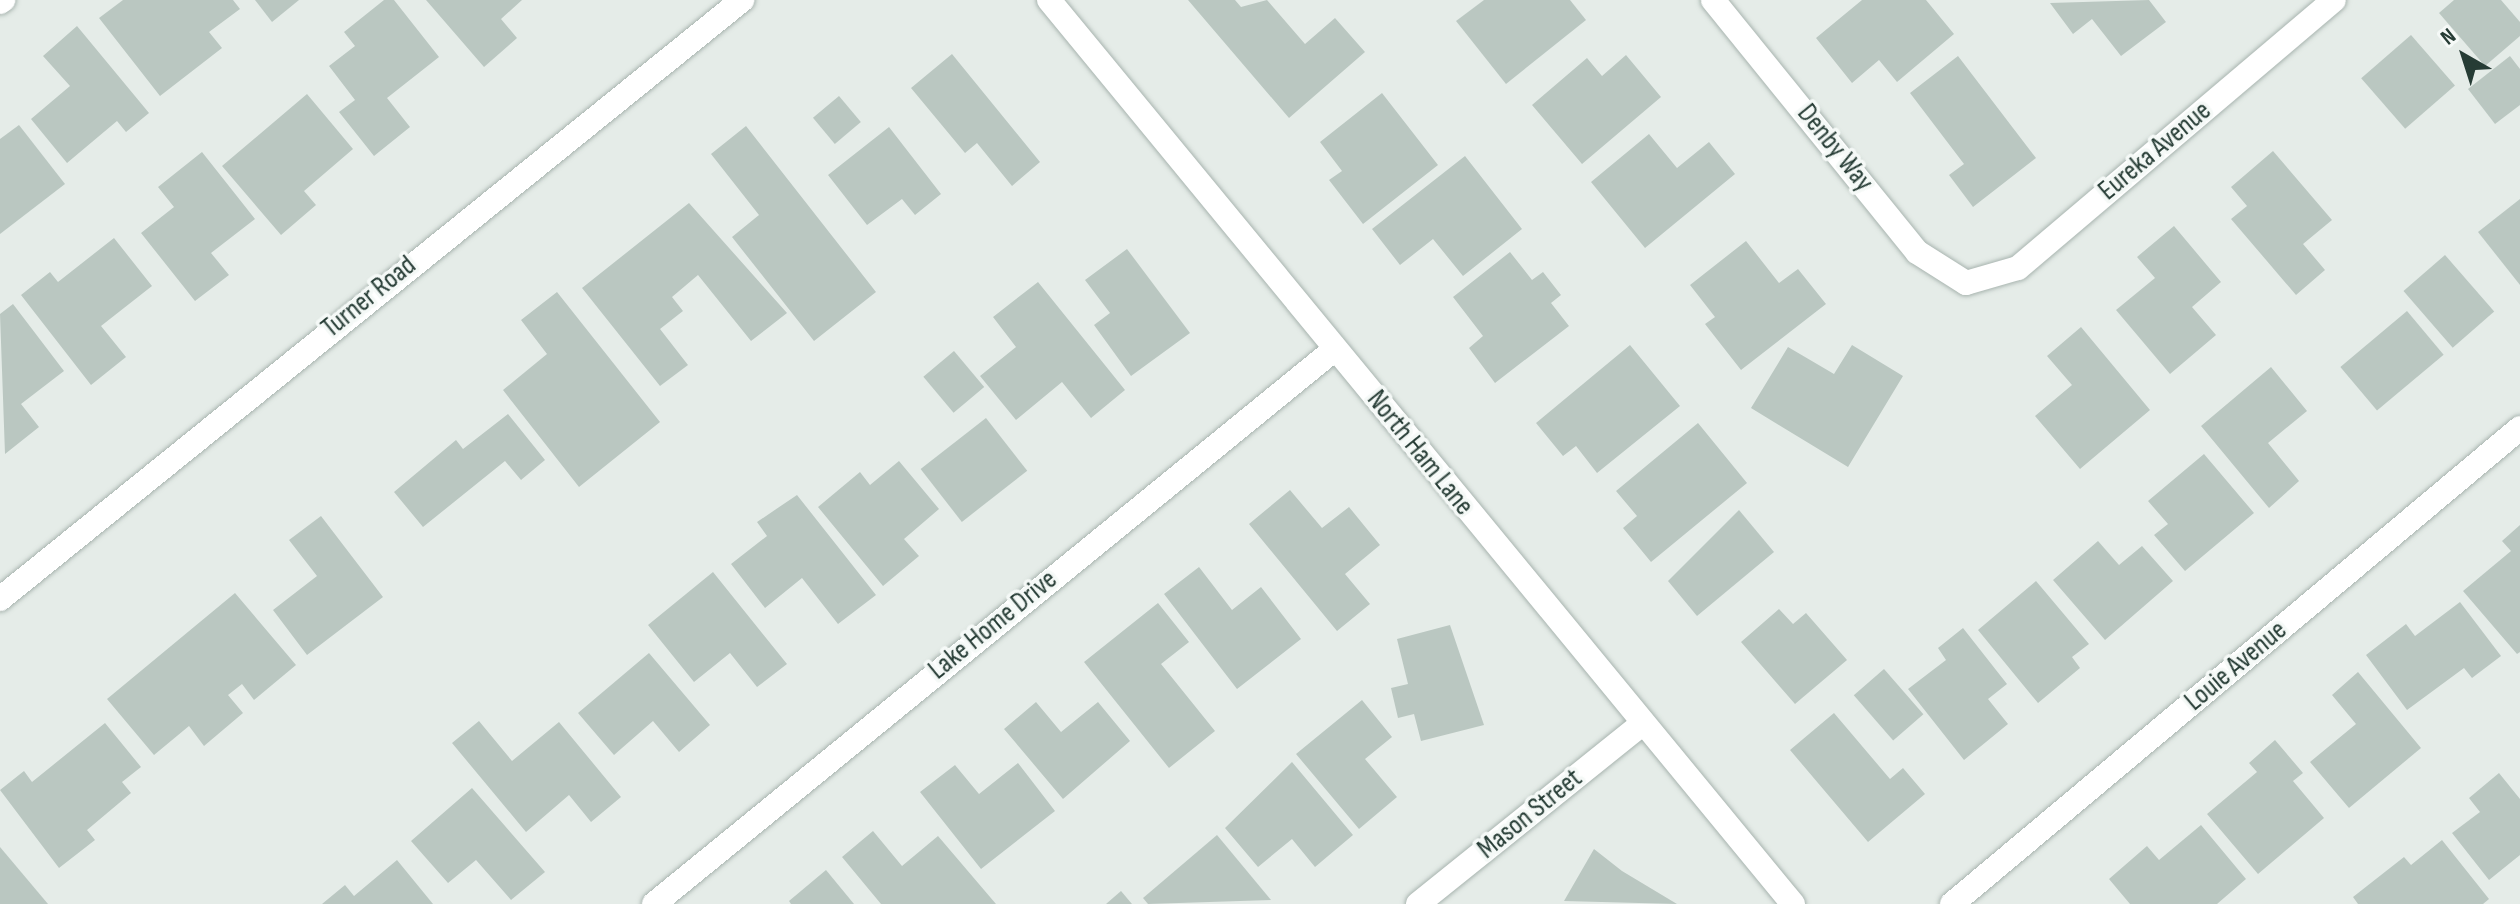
<!DOCTYPE html>
<html>
<head>
<meta charset="utf-8">
<style>
  body { margin:0 }
  #map { position:relative; width:2520px; height:904px; overflow:hidden; background:#e5ece8; font-family:"Sofia Sans Condensed",sans-serif }
  div>[style] { position:absolute }
  .building>* { inset:0; background:#bac7c1; transform-origin:0 0 }
  .roads { filter:drop-shadow(0 0 2px #a8b4af) drop-shadow(0 0 2px #a8b4af) }
  .minor>* { height:24px; margin:-12px; padding:0 12px; transform-origin:12px; border-radius:12px; background:#fff }
  .secondary>* { height:24px; margin:-12px; padding:0 12px; transform-origin:12px; border-radius:12px; background:#fff }
  span { translate:-50% -50%; white-space:nowrap; text-align:center; line-height:1.15; -webkit-text-stroke:7px #f5f9f7; paint-order:stroke }
  .street-label { font-size:28px; color:#263c35 }
  .north { position:absolute; left:2424px; top:16px; width:80px; height:80px; -webkit-text-stroke:6px #f5f9f7; paint-order:stroke; rotate:321deg; font-size:22px; font-weight:700; line-height:32px; text-align:center; color:#263c35 }
  .north::after { content:''; display:block; margin:auto; width:28px; height:36px; background:#263c35; clip-path:polygon(50% 0,100% 100%,50% 72%,0 100%) }
</style>
</head>
<body>
<div id="map">
  <div class="building">
    <i style="clip-path:polygon(123px 0,233px 0,240px 9px,209px 32px,222px 48px,160px 96px,99px 18px)"></i>
    <i style="clip-path:polygon(255px 0,299px 0,272px 22px)"></i>
    <i style="clip-path:polygon(384px 0,394px 0,439px 57px,387px 98px,410px 127px,374px 156px,339px 112px,355px 100px,329px 66px,355px 46px,344px 32px)"></i>
    <i style="clip-path:polygon(426px 0,522px 0,501px 19px,517px 38px,484px 67px)"></i>
    <i style="clip-path:polygon(1188px 0,1235px 0,1241px 7px,1267px 0,1305px 44px,1335px 18px,1365px 52px,1289px 118px)"></i>
    <i style="clip-path:polygon(1484px 0,1570px 0,1586px 20px,1506px 84px,1456px 21px)"></i>
    <i style="clip-path:polygon(1862px 0,1926px 0,1954px 34px,1897px 82px,1879px 60px,1852px 83px,1816px 38px)"></i>
    <i style="clip-path:polygon(2149px 0,2166px 22px,2121px 56px,2092px 19px,2073px 34px,2050px 3px)"></i>
    <i style="clip-path:polygon(2454px 0,2501px 0,2520px 22px,2520px 36px,2485px 66px,2439px 13px)"></i>
    <i style="clip-path:polygon(77px 26px,149px 113px,126px 132px,117px 121px,67px 163px,31px 119px,70px 86px,43px 56px)"></i>
    <i style="left:2411px;top:35px;width:67px;height:66px;rotate:49deg"></i>
    <i style="clip-path:polygon(952px 54px,1040px 162px,1012px 186px,977px 143px,965px 153px,911px 88px)"></i>
    <i style="clip-path:polygon(1626px 55px,1661px 97px,1582px 164px,1532px 105px,1587px 58px,1602px 76px)"></i>
    <i style="clip-path:polygon(1958px 56px,2036px 158px,1973px 207px,1949px 175px,1964px 164px,1910px 93px)"></i>
    <i style="clip-path:polygon(2510px 56px,2520px 69px,2520px 105px,2495px 124px,2468px 89px)"></i>
    <i style="clip-path:polygon(1382px 93px,1438px 165px,1363px 224px,1329px 180px,1342px 171px,1320px 142px)"></i>
    <i style="clip-path:polygon(307px 94px,353px 149px,304px 191px,316px 205px,281px 235px,222px 166px)"></i>
    <i style="left:839px;top:96px;width:34px;height:34px;rotate:50deg"></i>
    <i style="clip-path:polygon(19px 125px,65px 184px,0 234px,0 139px)"></i>
    <i style="clip-path:polygon(746px 126px,876px 292px,814px 341px,732px 237px,759px 215px,711px 154px)"></i>
    <i style="clip-path:polygon(889px 127px,941px 194px,915px 215px,902px 199px,867px 225px,828px 175px)"></i>
    <i style="clip-path:polygon(1649px 134px,1677px 168px,1709px 142px,1735px 174px,1645px 248px,1591px 182px)"></i>
    <i style="clip-path:polygon(2273px 151px,2332px 220px,2303px 244px,2325px 270px,2296px 295px,2231px 219px,2247px 206px,2231px 187px)"></i>
    <i style="clip-path:polygon(202px 152px,255px 219px,211px 253px,229px 275px,195px 301px,141px 233px,174px 207px,158px 187px)"></i>
    <i style="clip-path:polygon(1465px 156px,1522px 229px,1463px 276px,1433px 239px,1400px 265px,1372px 229px)"></i>
    <i style="clip-path:polygon(2520px 199px,2520px 285px,2478px 232px)"></i>
    <i style="clip-path:polygon(689px 203px,787px 313px,751px 341px,698px 275px,672px 297px,683px 311px,660px 329px,688px 365px,660px 386px,582px 288px)"></i>
    <i style="clip-path:polygon(2174px 226px,2221px 282px,2192px 307px,2216px 335px,2170px 374px,2116px 310px,2155px 278px,2137px 257px)"></i>
    <i style="clip-path:polygon(114px 238px,152px 286px,101px 326px,126px 357px,91px 385px,21px 295px,50px 272px,58px 282px)"></i>
    <i style="clip-path:polygon(1746px 241px,1779px 283px,1798px 269px,1826px 304px,1741px 370px,1705px 324px,1715px 317px,1690px 285px)"></i>
    <i style="clip-path:polygon(1127px 249px,1190px 333px,1131px 376px,1094px 325px,1110px 313px,1085px 280px)"></i>
    <i style="clip-path:polygon(1510px 252px,1532px 280px,1543px 272px,1561px 295px,1551px 303px,1569px 326px,1495px 383px,1469px 348px,1483px 336px,1453px 297px)"></i>
    <i style="left:2445px;top:255px;width:75px;height:55px;rotate:49deg"></i>
    <i style="clip-path:polygon(1038px 282px,1125px 390px,1091px 418px,1062px 382px,1016px 420px,980px 376px,1016px 347px,993px 317px)"></i>
    <i style="clip-path:polygon(557px 292px,660px 422px,579px 487px,503px 390px,547px 354px,521px 320px)"></i>
    <i style="clip-path:polygon(13px 304px,64px 371px,21px 404px,39px 427px,5px 454px,0 314px)"></i>
    <i style="left:2407px;top:311px;width:57px;height:87px;rotate:50deg"></i>
    <i style="clip-path:polygon(2081px 327px,2150px 410px,2080px 469px,2035px 416px,2072px 385px,2047px 356px)"></i>
    <i style="clip-path:polygon(1630px 345px,1680px 406px,1597px 473px,1576px 446px,1563px 456px,1536px 423px)"></i>
    <i style="clip-path:polygon(1852px 345px,1903px 376px,1848px 467px,1751px 408px,1788px 347px,1834px 374px)"></i>
    <i style="left:954px;top:351px;width:47px;height:40px;rotate:50deg"></i>
    <i style="clip-path:polygon(2271px 367px,2307px 411px,2268px 443px,2299px 481px,2269px 508px,2201px 426px)"></i>
    <i style="clip-path:polygon(508px 414px,545px 460px,521px 480px,505px 461px,423px 527px,394px 492px,456px 440px,463px 449px)"></i>
    <i style="left:986px;top:418px;width:67px;height:83px;rotate:52deg"></i>
    <i style="clip-path:polygon(1698px 423px,1747px 483px,1651px 562px,1623px 528px,1637px 516px,1616px 491px)"></i>
    <i style="clip-path:polygon(2204px 454px,2254px 513px,2185px 571px,2154px 535px,2168px 524px,2148px 501px)"></i>
    <i style="clip-path:polygon(899px 461px,939px 509px,904px 539px,919px 556px,883px 586px,818px 507px,860px 472px,870px 485px)"></i>
    <i style="clip-path:polygon(1290px 490px,1322px 528px,1349px 507px,1380px 545px,1345px 574px,1370px 604px,1337px 631px,1249px 524px)"></i>
    <i style="clip-path:polygon(797px 495px,876px 595px,838px 624px,802px 578px,765px 608px,731px 564px,767px 536px,757px 522px)"></i>
    <i style="clip-path:polygon(1739px 510px,1774px 552px,1697px 616px,1668px 581px)"></i>
    <i style="clip-path:polygon(321px 516px,383px 597px,307px 655px,273px 610px,317px 576px,289px 540px)"></i>
    <i style="clip-path:polygon(2520px 525px,2520px 652px,2517px 654px,2463px 591px,2511px 551px,2502px 541px)"></i>
    <i style="clip-path:polygon(2098px 541px,2119px 565px,2142px 546px,2173px 581px,2105px 640px,2053px 580px)"></i>
    <i style="clip-path:polygon(1199px 567px,1232px 610px,1261px 587px,1301px 639px,1237px 689px,1164px 594px)"></i>
    <i style="clip-path:polygon(713px 572px,787px 664px,757px 687px,730px 653px,694px 682px,648px 625px)"></i>
    <i style="clip-path:polygon(2036px 581px,2089px 644px,2072px 657px,2080px 668px,2038px 703px,1978px 630px)"></i>
    <i style="clip-path:polygon(235px 593px,296px 665px,254px 700px,242px 684px,228px 695px,243px 713px,204px 746px,189px 726px,154px 755px,107px 699px)"></i>
    <i style="clip-path:polygon(2460px 602px,2501px 656px,2472px 678px,2464px 668px,2407px 710px,2366px 655px,2406px 624px,2415px 636px)"></i>
    <i style="clip-path:polygon(1158px 603px,1189px 642px,1161px 664px,1215px 731px,1169px 768px,1084px 662px)"></i>
    <i style="clip-path:polygon(1779px 609px,1793px 624px,1806px 613px,1847px 660px,1795px 704px,1741px 642px)"></i>
    <i style="clip-path:polygon(1450px 625px,1484px 725px,1421px 741px,1414px 714px,1398px 718px,1391px 688px,1408px 684px,1397px 639px)"></i>
    <i style="clip-path:polygon(1963px 628px,2007px 684px,1988px 699px,2008px 724px,1964px 760px,1908px 689px,1946px 660px,1938px 648px)"></i>
    <i style="clip-path:polygon(649px 653px,710px 725px,679px 752px,653px 721px,614px 755px,578px 713px)"></i>
    <i style="left:1884px;top:669px;width:60px;height:40px;rotate:49deg"></i>
    <i style="clip-path:polygon(2358px 672px,2421px 748px,2349px 808px,2310px 762px,2356px 724px,2332px 695px)"></i>
    <i style="clip-path:polygon(1362px 700px,1392px 737px,1365px 759px,1397px 797px,1359px 829px,1296px 754px)"></i>
    <i style="clip-path:polygon(1036px 702px,1061px 732px,1098px 702px,1130px 741px,1063px 799px,1004px 729px)"></i>
    <i style="clip-path:polygon(1834px 713px,1890px 779px,1903px 768px,1925px 794px,1868px 842px,1790px 750px)"></i>
    <i style="clip-path:polygon(479px 721px,512px 761px,559px 722px,621px 797px,591px 822px,569px 795px,526px 832px,452px 743px)"></i>
    <i style="clip-path:polygon(105px 723px,141px 767px,122px 782px,131px 793px,87px 830px,95px 840px,59px 868px,0 790px,24px 771px,32px 782px)"></i>
    <i style="clip-path:polygon(2275px 740px,2303px 773px,2293px 781px,2324px 818px,2258px 874px,2207px 814px,2257px 772px,2249px 763px)"></i>
    <i style="clip-path:polygon(1292px 762px,1353px 835px,1315px 867px,1292px 839px,1258px 867px,1225px 828px)"></i>
    <i style="clip-path:polygon(1018px 763px,1055px 811px,981px 869px,920px 792px,955px 765px,979px 794px)"></i>
    <i style="clip-path:polygon(2499px 773px,2520px 799px,2520px 855px,2489px 880px,2452px 833px,2480px 812px,2469px 798px)"></i>
    <i style="clip-path:polygon(472px 788px,545px 872px,511px 900px,476px 860px,448px 883px,411px 841px)"></i>
    <i style="clip-path:polygon(2201px 825px,2246px 879px,2217px 904px,2130px 904px,2109px 879px,2147px 846px,2159px 860px)"></i>
    <i style="clip-path:polygon(873px 831px,902px 866px,938px 836px,996px 904px,881px 904px,842px 857px)"></i>
    <i style="clip-path:polygon(1217px 835px,1271px 900px,1148px 904px,1143px 898px)"></i>
    <i style="clip-path:polygon(2442px 840px,2489px 899px,2483px 904px,2358px 904px,2353px 897px,2404px 857px,2411px 865px)"></i>
    <i style="clip-path:polygon(0 847px,48px 904px,0 904px)"></i>
    <i style="clip-path:polygon(1594px 849px,1622px 871px,1677px 904px,1564px 901px)"></i>
    <i style="clip-path:polygon(397px 860px,433px 904px,322px 904px,345px 885px,354px 896px)"></i>
    <i style="clip-path:polygon(826px 870px,854px 904px,791px 904px,789px 901px)"></i>
    <i style="clip-path:polygon(1121px 891px,1132px 904px,1106px 904px)"></i>
  </div>
  <div class="roads">
    <div class="minor">
      <i style="left:1713px;top:0;width:324px;rotate:51deg"></i>
      <i style="left:1917px;top:252px;width:58px;rotate:32.3deg"></i>
      <i style="left:1966px;top:283px;width:54px;rotate:-16.1deg"></i>
      <i style="left:2018px;top:268px;width:414px;rotate:-40.3deg"></i>
      <i style="left:0;top:2px;width:4px;rotate:-34deg"></i>
      <i style="left:654px;top:904px;width:879px;rotate:-39.18deg"></i>
      <i style="left:1418px;top:904px;width:286px;rotate:-38.8deg"></i>
      <i style="left:1952px;top:904px;width:741px;rotate:-39.96deg"></i>
    </div>
    <div class="secondary">
      <i style="left:1049px;top:0;width:1171px;rotate:50.55deg"></i>
      <i style="left:0;top:599px;width:954px;rotate:-38.91deg"></i>
    </div>
  </div>
  <div class="street-label">
    <span style="left:1835px;top:148px;rotate:51deg">Denby Way</span>
    <span style="left:2155px;top:151px;rotate:-40deg">Eureka Avenue</span>
    <span style="left:369px;top:297px;rotate:-39deg">Turner Road</span>
    <span style="left:1420px;top:453px;rotate:51deg">North Ham Lane</span>
    <span style="left:993px;top:625px;rotate:-39deg">Lake Home Drive</span>
    <span style="left:2236px;top:666px;rotate:-40deg">Louie Avenue</span>
    <span style="left:1530px;top:814px;rotate:-39deg">Mason Street</span>
  </div>
  <div class="north">N</div>
</div>
</body>
</html>
